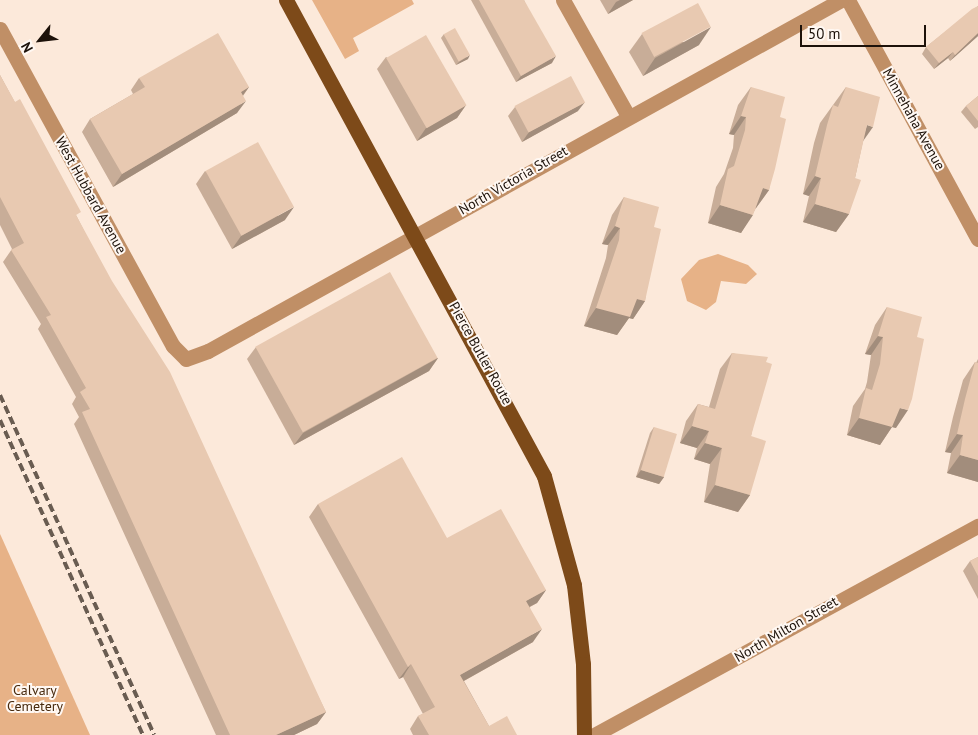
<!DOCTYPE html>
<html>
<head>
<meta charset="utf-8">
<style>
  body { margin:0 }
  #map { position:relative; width:978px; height:735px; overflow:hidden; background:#fce9da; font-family:"PT Sans",sans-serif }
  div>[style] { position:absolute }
  .green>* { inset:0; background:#e7b287 }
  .minor>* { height:15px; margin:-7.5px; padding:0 7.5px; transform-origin:7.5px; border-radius:7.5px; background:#c08f66 }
  .major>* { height:15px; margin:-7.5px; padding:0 7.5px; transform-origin:7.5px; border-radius:7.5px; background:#7d4a19 }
  .rail>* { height:4px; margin-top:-2px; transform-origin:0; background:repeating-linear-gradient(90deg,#695c51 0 8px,transparent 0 12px) }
  .wall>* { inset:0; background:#c8ad98 }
  .shaded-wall>* { inset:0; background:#a28d7c }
  .building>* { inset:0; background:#e8c9b1; transform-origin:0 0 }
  span { translate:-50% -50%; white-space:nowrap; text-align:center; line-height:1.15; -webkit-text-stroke:4px #fff8f3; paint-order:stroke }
  .street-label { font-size:14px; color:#1d120a }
  .park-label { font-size:14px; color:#482a0e }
  .north { position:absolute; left:15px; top:15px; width:50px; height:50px; -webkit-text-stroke:4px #fff8f3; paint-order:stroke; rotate:241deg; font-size:14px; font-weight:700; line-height:20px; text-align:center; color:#1d120a }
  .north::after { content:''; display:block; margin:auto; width:18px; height:22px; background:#1d120a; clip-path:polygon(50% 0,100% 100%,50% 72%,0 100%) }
  .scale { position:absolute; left:800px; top:25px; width:126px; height:22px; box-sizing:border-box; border:2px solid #1d120a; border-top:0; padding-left:6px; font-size:15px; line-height:18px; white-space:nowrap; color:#1d120a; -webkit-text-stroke:4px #fff8f3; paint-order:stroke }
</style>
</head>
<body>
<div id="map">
  <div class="green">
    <i style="clip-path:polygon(312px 0,412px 0,414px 4px,353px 38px,359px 51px,345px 59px)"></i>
    <i style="clip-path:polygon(718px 254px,748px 265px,757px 274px,746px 284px,721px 281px,716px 302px,706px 310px,687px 301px,681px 279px,699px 260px)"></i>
    <i style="clip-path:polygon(0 534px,1px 536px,90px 735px,0 735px)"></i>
  </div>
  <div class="minor">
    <i style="left:563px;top:0;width:133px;rotate:60.7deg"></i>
    <i style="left:848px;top:0;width:272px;rotate:61.5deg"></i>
    <i style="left:0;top:29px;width:361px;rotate:61.4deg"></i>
    <i style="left:173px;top:346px;width:18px;rotate:45deg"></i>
    <i style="left:186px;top:359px;width:23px;rotate:-20deg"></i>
    <i style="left:208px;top:351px;width:724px;rotate:-29.01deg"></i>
    <i style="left:594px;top:735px;width:437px;rotate:-28.6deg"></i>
  </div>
  <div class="major">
    <i style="left:286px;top:0;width:541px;rotate:61.54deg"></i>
    <i style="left:544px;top:476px;width:113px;rotate:74.6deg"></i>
    <i style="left:574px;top:585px;width:80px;rotate:83.5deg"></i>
    <i style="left:583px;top:664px;width:71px;rotate:89.2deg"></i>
  </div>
  <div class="rail">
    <i style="left:0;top:395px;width:373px;rotate:65.6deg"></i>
    <i style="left:0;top:420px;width:346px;rotate:65.6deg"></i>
  </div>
  <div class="wall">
    <i style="clip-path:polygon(471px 0,524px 0,552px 63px,516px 82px)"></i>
    <i style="clip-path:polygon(600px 0,633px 0,608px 14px)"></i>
    <i style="clip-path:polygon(978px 6px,978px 36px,950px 61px,948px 58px,934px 69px,922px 54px,926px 47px)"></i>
    <i style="clip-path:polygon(444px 34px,468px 59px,456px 65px,441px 38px)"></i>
    <i style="clip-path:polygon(642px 34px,699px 45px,643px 76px,629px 52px)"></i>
    <i style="clip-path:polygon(386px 57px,466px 105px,457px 118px,417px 141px,377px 69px)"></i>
    <i style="clip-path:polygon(0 75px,77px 217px,326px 712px,317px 724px,294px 735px,216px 735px,74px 424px,79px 417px,72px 404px,76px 397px,38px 329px,41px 324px,3px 262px,12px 249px,0 225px)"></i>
    <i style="clip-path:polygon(139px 78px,249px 87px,243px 96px,237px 113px,113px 187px,82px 132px,90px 119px,133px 94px,131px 90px)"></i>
    <i style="clip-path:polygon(751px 87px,780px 117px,769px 190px,756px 208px,741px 233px,708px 223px,716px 187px,724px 174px,733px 148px,734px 135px,729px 134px,738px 105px)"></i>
    <i style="clip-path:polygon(846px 87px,863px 141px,855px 178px,849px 214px,836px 232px,803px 222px,809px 196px,803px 194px,814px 143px,820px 123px)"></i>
    <i style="clip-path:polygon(978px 96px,978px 127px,975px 129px,961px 112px,966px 106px)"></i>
    <i style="clip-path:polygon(515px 107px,578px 111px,522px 142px,508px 116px)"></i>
    <i style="clip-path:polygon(205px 171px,285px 220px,232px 249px,196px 184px)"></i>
    <i style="clip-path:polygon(624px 197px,654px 227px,645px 301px,633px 319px,629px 318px,617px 335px,584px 326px,606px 258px,608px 245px,602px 244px,612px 215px)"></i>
    <i style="clip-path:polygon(887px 307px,896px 428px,892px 427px,880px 445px,847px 435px,853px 406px,865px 389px,867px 382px,871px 355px,865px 354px,875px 325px)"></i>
    <i style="clip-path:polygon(256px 347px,438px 358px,429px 371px,294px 445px,247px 359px)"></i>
    <i style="clip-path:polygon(732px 353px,766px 362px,751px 436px,750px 495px,738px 512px,704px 502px,710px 464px,694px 459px,697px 448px,680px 443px,686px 421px,698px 404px,709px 407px,720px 369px)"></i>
    <i style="clip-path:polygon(978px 359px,978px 482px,947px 473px,951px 453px,945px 452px,953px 417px,963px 380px,975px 362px,976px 363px)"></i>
    <i style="clip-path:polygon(654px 427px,664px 477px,659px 484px,636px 477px,650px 433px)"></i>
    <i style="clip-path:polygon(318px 504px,447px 538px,546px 590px,537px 603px,530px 607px,533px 642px,464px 681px,489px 726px,517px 735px,413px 735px,410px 729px,418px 716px,423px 714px,403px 677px,399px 679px,309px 517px)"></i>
    <i style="clip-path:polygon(978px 557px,978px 599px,963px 571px,970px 561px)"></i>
  </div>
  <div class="shaded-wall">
    <i style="clip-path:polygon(620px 0,633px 0,608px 14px,616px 2px)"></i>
    <i style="clip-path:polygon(711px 27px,699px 45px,643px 76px,655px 58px)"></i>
    <i style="clip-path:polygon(978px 33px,978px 36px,950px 61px,955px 55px)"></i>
    <i style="clip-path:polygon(953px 52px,948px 58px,934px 69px,939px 63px)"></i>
    <i style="clip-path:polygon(470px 55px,468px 59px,456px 65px,459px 62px)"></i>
    <i style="clip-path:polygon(556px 56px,552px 63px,516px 82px,521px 76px)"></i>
    <i style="clip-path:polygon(249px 87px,240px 99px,241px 92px)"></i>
    <i style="clip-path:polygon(246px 101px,237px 113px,113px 187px,122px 174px)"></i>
    <i style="clip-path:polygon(585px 102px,578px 111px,522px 142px,529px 132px)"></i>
    <i style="clip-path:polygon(466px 105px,457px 118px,417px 141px,426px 128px)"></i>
    <i style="clip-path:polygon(741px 116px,746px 117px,734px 135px,729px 134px)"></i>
    <i style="clip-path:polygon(867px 125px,873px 127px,861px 144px)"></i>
    <i style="clip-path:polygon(815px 176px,821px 178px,809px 196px,803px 194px)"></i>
    <i style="clip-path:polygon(763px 188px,769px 190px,756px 208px,750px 206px)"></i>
    <i style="clip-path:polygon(815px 204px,849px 214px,836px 232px,803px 222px)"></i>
    <i style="clip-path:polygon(720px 205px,753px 215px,741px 233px,708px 223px)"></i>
    <i style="clip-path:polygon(294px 207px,285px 220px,232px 249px,241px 236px)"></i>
    <i style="clip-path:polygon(615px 226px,620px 228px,608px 245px,602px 244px)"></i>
    <i style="clip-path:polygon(637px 299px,645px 301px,633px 319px,629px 318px,617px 335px,584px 326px,596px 308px)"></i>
    <i style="clip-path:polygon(878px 336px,883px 337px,871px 355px,865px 354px)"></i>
    <i style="clip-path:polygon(438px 358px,429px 371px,294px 445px,303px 433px)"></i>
    <i style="clip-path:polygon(900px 408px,908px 410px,896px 428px,892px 427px,880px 445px,847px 435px,859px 418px)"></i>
    <i style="clip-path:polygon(692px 426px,709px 431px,697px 448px,680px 443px)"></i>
    <i style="clip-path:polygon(957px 434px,963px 435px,951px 453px,945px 452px)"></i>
    <i style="clip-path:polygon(705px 443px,722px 448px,710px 464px,694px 459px)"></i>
    <i style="clip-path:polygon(960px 455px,978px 460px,978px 482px,947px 473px)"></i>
    <i style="clip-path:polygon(641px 470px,664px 477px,659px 484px,636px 477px)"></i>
    <i style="clip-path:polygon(715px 485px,750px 495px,738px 512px,704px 502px)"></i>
    <i style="clip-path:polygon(546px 590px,537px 603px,517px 613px,526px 601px)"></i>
    <i style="clip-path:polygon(542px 629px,533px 642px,451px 688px,460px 675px)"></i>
    <i style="clip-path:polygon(411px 664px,403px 677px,399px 679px,408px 667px)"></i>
    <i style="clip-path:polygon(326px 712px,317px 724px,294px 735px,276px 735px)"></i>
  </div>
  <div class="building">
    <i style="clip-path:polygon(479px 0,524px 0,556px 56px,521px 76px)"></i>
    <i style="left:698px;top:3px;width:27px;height:64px;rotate:62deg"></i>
    <i style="clip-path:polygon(978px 6px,978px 33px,955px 55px,953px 52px,939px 63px,926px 47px,972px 9px)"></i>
    <i style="left:455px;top:28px;width:31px;height:13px;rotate:61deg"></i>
    <i style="clip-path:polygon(218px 33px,249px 87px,241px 92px,246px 101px,122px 174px,90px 119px,145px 87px,139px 78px)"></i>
    <i style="left:426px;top:35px;width:81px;height:46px;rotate:60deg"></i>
    <i style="clip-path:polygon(0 75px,15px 102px,20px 99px,81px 212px,76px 215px,112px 281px,170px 372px,326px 712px,276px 735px,230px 735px,82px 412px,90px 409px,80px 392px,86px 388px,46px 317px,51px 315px,11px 250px,24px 243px,0 197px)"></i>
    <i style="left:571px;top:76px;width:30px;height:64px;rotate:62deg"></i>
    <i style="clip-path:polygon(751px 87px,785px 97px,780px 117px,786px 119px,775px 169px,769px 190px,763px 188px,753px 215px,720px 205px,728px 169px,734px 166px,745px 130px,746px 117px,741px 116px)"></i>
    <i style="clip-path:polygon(846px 87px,880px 97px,873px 127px,867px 125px,855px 178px,861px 180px,849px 214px,815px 204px,821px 178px,815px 176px,827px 125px,833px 105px,838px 107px)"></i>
    <i style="clip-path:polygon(978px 96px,978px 121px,966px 106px)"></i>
    <i style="left:258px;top:142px;width:74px;height:60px;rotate:61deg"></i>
    <i style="clip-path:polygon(624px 197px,659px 207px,654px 227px,661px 229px,645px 301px,637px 299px,630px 317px,596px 308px,619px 240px,620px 228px,615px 226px)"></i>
    <i style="left:390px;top:272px;width:98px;height:154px;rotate:61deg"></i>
    <i style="clip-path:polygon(887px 307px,922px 317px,917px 337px,924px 339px,912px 399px,908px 410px,900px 408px,892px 427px,859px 418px,866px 388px,872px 390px,880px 364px,883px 337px,878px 336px)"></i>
    <i style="clip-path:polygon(732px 353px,768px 357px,766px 362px,772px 364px,751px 436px,766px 441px,750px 495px,715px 485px,722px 448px,705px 443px,709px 431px,692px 426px,698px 404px,715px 409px)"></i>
    <i style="clip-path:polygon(975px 362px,978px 363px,978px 460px,960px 455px,963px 435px,957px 434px,965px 399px)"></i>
    <i style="left:654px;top:427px;width:24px;height:45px;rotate:17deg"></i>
    <i style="clip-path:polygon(402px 457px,447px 538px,501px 509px,546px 590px,526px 601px,542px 629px,460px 675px,489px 726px,507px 716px,517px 735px,429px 735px,418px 716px,435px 707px,411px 664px,408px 667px,318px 504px)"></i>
    <i style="clip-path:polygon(978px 557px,978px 576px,970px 561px)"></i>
  </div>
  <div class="street-label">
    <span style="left:914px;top:119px;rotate:61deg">Minnehaha Avenue</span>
    <span style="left:513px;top:180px;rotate:-30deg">North Victoria Street</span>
    <span style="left:91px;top:195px;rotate:61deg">West Hubbard Avenue</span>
    <span style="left:481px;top:353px;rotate:61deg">Pierce Butler Route</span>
    <span style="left:786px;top:629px;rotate:-30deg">North Milton Street</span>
  </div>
  <div class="park-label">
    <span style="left:35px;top:698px">Calvary<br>Cemetery</span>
  </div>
  <div class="north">N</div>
  <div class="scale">50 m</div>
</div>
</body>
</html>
